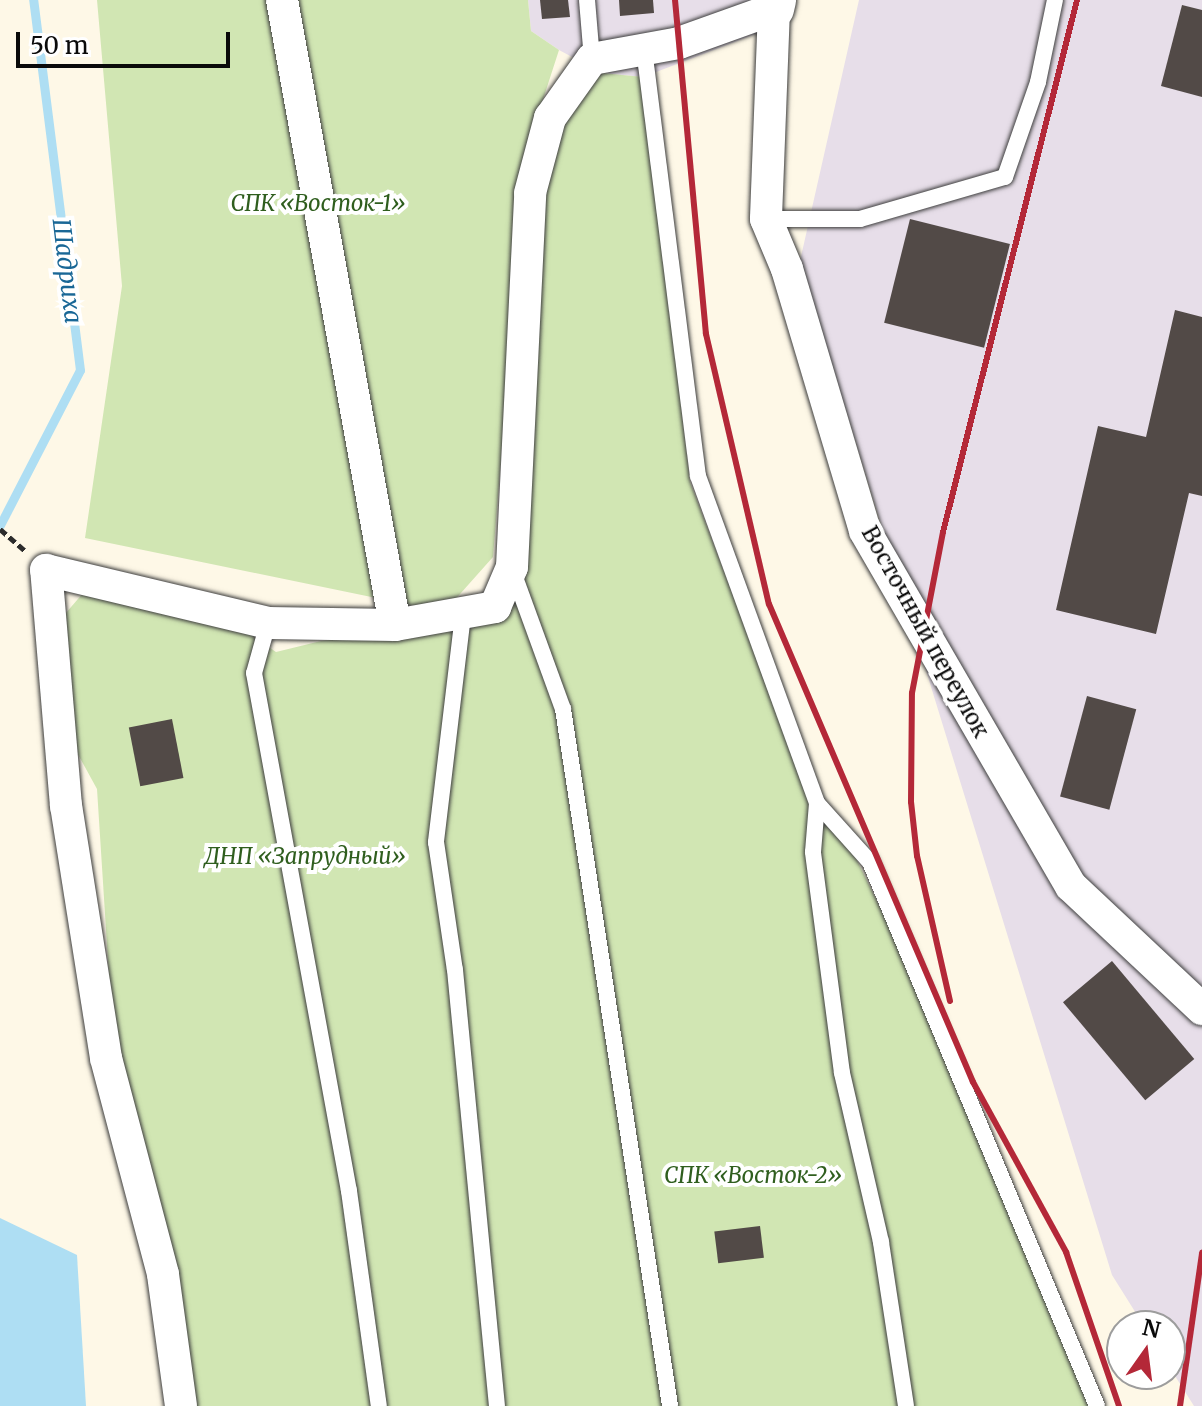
<!DOCTYPE html>
<html>
<head>
<meta charset="utf-8">
<style>
  body { margin:0 }
  #map { position:relative; width:1202px; height:1406px; overflow:hidden; background:#fef8e7; font-family:Merriweather,serif }
  div>[style] { position:absolute }
  .industrial>* { inset:0; background:#e7dee9 }
  .green>* { inset:0; background:#d1e6b3 }
  .water>* { inset:0; background:#aedef3 }
  .stream>* { height:9px; margin:-4.5px; padding:0 4.5px; transform-origin:4.5px; border-radius:4.5px; background:#aedef3 }
  .building>* { inset:0; background:#524a47; transform-origin:0 0 }
  .path>* { height:5px; margin-top:-2.5px; transform-origin:0; background:repeating-linear-gradient(90deg,#2c2c2c 0 8px,transparent 0 12px) }
  .roads { filter:drop-shadow(0 0 2px #3d3d3d) drop-shadow(0 0 2px #3d3d3d) }
  .service>* { height:16px; margin:-8px; padding:0 8px; transform-origin:8px; border-radius:8px; background:#fff }
  .minor>* { height:32px; margin:-16px; padding:0 16px; transform-origin:16px; border-radius:16px; background:#fff }
  .tertiary>* { height:40px; margin:-20px; padding:0 20px; transform-origin:20px; border-radius:20px; background:#fff }
  .rail>* { height:6px; margin:-3px; padding:0 3px; transform-origin:3px; border-radius:3px; background:#b42838 }
  span { translate:-50% -50%; white-space:nowrap; text-align:center; line-height:1.15; -webkit-text-stroke:8px #fff; paint-order:stroke }
  .park-label { font-size:22px; color:#2f5e1e; font-style:italic }
  .street-label { font-size:22px; color:#0a0a0a }
  .water-label { font-size:24px; color:#196796; font-style:italic }
  .north { position:absolute; left:1106px; top:1310px; width:80px; height:80px; box-sizing:border-box; background:#fff; border:2px solid #9d9d9d; border-radius:50%; rotate:14deg; font-size:22px; font-weight:700; line-height:32px; text-align:center; color:#0a0a0a }
  .north::after { content:''; display:block; margin:auto; width:28px; height:36px; background:#b42838; clip-path:polygon(50% 0,100% 100%,50% 72%,0 100%) }
  .scale { position:absolute; left:16px; top:32px; width:214px; height:36px; box-sizing:border-box; border:4px solid #0a0a0a; border-top:0; padding-left:10px; font-size:24px; line-height:28px; white-space:nowrap; color:#0a0a0a; -webkit-text-stroke:6px #fff; paint-order:stroke }
</style>
</head>
<body>
<div id="map">
  <div class="industrial">
    <i style="clip-path:polygon(528px 0,767px 0,761px 32px,643px 77px,602px 73px,559px 50px,531px 31px)"></i>
    <i style="clip-path:polygon(859px 0,1202px 0,1202px 1406px,1194px 1406px,1170px 1368px,1170px 1326px,1144px 1326px,1112px 1275px,800px 261px)"></i>
  </div>
  <div class="green">
    <i style="clip-path:polygon(97px 0,528px 0,531px 31px,559px 50px,526px 152px,493px 557px,444px 612px,85px 538px,122px 286px)"></i>
    <i style="clip-path:polygon(602px 73px,643px 77px,690px 482px,814px 809px,843px 832px,952px 1054px,1090px 1406px,188px 1406px,112px 1023px,97px 789px,52px 707px,59px 621px,90px 585px,250px 634px,276px 652px,321px 641px,497px 620px,543px 142px)"></i>
  </div>
  <div class="water">
    <i style="clip-path:polygon(0 1218px,77px 1255px,86px 1406px,0 1406px)"></i>
  </div>
  <div class="stream">
    <i style="left:0;top:525px;width:174px;rotate:-62.7deg"></i>
    <i style="left:80px;top:370px;width:373px;rotate:-97.2deg"></i>
  </div>
  <div class="building">
    <i style="clip-path:polygon(540px 0,568px 0,570px 17px,542px 19px)"></i>
    <i style="clip-path:polygon(619px 0,653px 0,654px 13px,620px 16px)"></i>
    <i style="clip-path:polygon(1182px 5px,1202px 10px,1202px 97px,1161px 86px)"></i>
    <i style="left:910px;top:219px;width:103px;height:107px;rotate:14deg"></i>
    <i style="clip-path:polygon(1175px 310px,1202px 317px,1202px 496px,1189px 493px,1156px 634px,1056px 610px,1098px 426px,1146px 437px)"></i>
    <i style="left:1087px;top:696px;width:51px;height:104px;rotate:15deg"></i>
    <i style="left:172px;top:719px;width:60px;height:44px;rotate:79deg"></i>
    <i style="left:1112px;top:961px;width:128px;height:64px;rotate:50deg"></i>
    <i style="left:760px;top:1226px;width:32px;height:46px;rotate:83deg"></i>
  </div>
  <div class="path">
    <i style="left:0;top:529px;width:35px;rotate:41deg"></i>
  </div>
  <div class="roads">
    <div class="service">
      <i style="left:587px;top:0;width:59px;rotate:85.2deg"></i>
      <i style="left:644px;top:49px;width:430px;rotate:82.8deg"></i>
      <i style="left:698px;top:476px;width:348px;rotate:70deg"></i>
      <i style="left:766px;top:219px;width:94px"></i>
      <i style="left:860px;top:219px;width:151px;rotate:-16.2deg"></i>
      <i style="left:1005px;top:177px;width:101px;rotate:-70.8deg"></i>
      <i style="left:1038px;top:82px;width:84px;rotate:-78.3deg"></i>
      <i style="left:512px;top:569px;width:149px;rotate:70deg"></i>
      <i style="left:563px;top:709px;width:705px;rotate:81.27deg"></i>
      <i style="left:463px;top:615px;width:229px;rotate:96.8deg"></i>
      <i style="left:436px;top:842px;width:129px;rotate:81.6deg"></i>
      <i style="left:455px;top:970px;width:438px;rotate:84.5deg"></i>
      <i style="left:268px;top:623px;width:52px;rotate:105.6deg"></i>
      <i style="left:254px;top:673px;width:527px;rotate:79.61deg"></i>
      <i style="left:349px;top:1191px;width:217px;rotate:82.1deg"></i>
      <i style="left:906px;top:1406px;width:166px;rotate:-98.7deg"></i>
      <i style="left:881px;top:1242px;width:173px;rotate:-103deg"></i>
      <i style="left:842px;top:1073px;width:223px;rotate:-97.5deg"></i>
      <i style="left:813px;top:852px;width:49px;rotate:-85.3deg"></i>
      <i style="left:817px;top:803px;width:79px;rotate:48.1deg"></i>
      <i style="left:870px;top:862px;width:589px;rotate:67.35deg"></i>
    </div>
    <div class="minor">
      <i style="left:282px;top:0;width:635px;rotate:79.75deg"></i>
      <i style="left:181px;top:1406px;width:133px;rotate:-97.8deg"></i>
      <i style="left:163px;top:1274px;width:223px;rotate:-104.8deg"></i>
      <i style="left:106px;top:1058px;width:255px;rotate:-99deg"></i>
      <i style="left:66px;top:806px;width:237px;rotate:-94.8deg"></i>
      <i style="left:46px;top:570px;width:228px;rotate:13.4deg"></i>
      <i style="left:268px;top:623px;width:127px;rotate:0.9deg"></i>
      <i style="left:395px;top:625px;width:102px;rotate:-10.2deg"></i>
      <i style="left:495px;top:607px;width:43px;rotate:-67deg"></i>
      <i style="left:512px;top:567px;width:374px;rotate:-87.2deg"></i>
      <i style="left:530px;top:193px;width:78px;rotate:-75.1deg"></i>
      <i style="left:550px;top:118px;width:72px;rotate:-54.6deg"></i>
      <i style="left:592px;top:59px;width:88px;rotate:-10.4deg"></i>
      <i style="left:679px;top:43px;width:101px;rotate:-19.7deg"></i>
      <i style="left:774px;top:9px;width:210px;rotate:92.2deg"></i>
      <i style="left:766px;top:219px;width:54px;rotate:67.2deg"></i>
      <i style="left:787px;top:269px;width:273px;rotate:73.4deg"></i>
      <i style="left:865px;top:531px;width:410px;rotate:59.9deg"></i>
      <i style="left:1071px;top:886px;width:180px;rotate:43.2deg"></i>
    </div>
    <div class="tertiary">
      <i style="left:774px;top:9px;width:9px;rotate:-77deg"></i>
    </div>
  </div>
  <div class="rail">
    <i style="left:675px;top:0;width:335px;rotate:84.7deg"></i>
    <i style="left:706px;top:334px;width:277px;rotate:76.9deg"></i>
    <i style="left:769px;top:604px;width:520px;rotate:66.89deg"></i>
    <i style="left:973px;top:1082px;width:194px;rotate:61.3deg"></i>
    <i style="left:1066px;top:1252px;width:163px;rotate:71deg"></i>
    <i style="left:950px;top:1001px;width:149px;rotate:-102.8deg"></i>
    <i style="left:917px;top:856px;width:54px;rotate:-96.3deg"></i>
    <i style="left:911px;top:802px;width:109px;rotate:-89.5deg"></i>
    <i style="left:912px;top:693px;width:164px;rotate:-79.1deg"></i>
    <i style="left:943px;top:532px;width:549px;rotate:-75.86deg"></i>
    <i style="left:1180px;top:1406px;width:155px;rotate:-81.8deg"></i>
  </div>
  <div class="park-label">
    <span style="left:318px;top:204px">СПК «Восток-1»</span>
    <span style="left:305px;top:857px">ДНП «Запрудный»</span>
    <span style="left:753px;top:1176px">СПК «Восток-2»</span>
  </div>
  <div class="street-label">
    <span style="left:925px;top:632px;rotate:61deg">Восточный переулок</span>
  </div>
  <div class="water-label">
    <span style="left:67px;top:271px;rotate:83deg">Шадриха</span>
  </div>
  <div class="north">N</div>
  <div class="scale">50 m</div>
</div>
</body>
</html>
